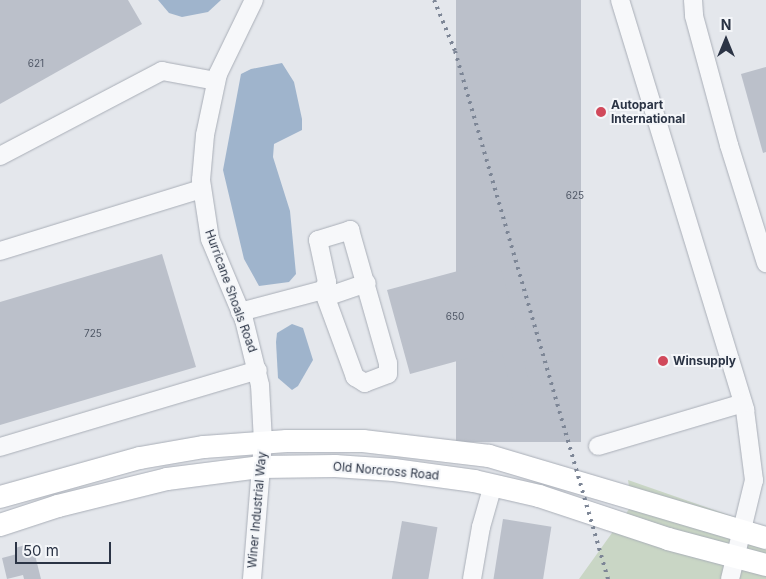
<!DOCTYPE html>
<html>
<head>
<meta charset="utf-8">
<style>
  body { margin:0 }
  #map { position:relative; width:766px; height:579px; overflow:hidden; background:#e4e7ec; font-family:Inter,sans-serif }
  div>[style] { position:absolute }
  .green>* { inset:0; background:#c9d6c5 }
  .water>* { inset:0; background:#9fb4cc }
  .building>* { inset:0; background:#bbc0ca; transform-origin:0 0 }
  .roads { filter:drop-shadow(0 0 1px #a9aeb7) drop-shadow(0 0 1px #a9aeb7) }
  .minor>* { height:18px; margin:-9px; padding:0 9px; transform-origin:9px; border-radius:9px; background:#f7f8fa }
  .major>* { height:22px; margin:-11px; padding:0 11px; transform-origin:11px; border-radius:11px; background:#fff }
  .rail>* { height:4px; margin-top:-2px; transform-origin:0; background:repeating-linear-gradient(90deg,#7d8696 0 2.5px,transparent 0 7.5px) }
  .dots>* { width:14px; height:14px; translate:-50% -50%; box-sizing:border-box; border:2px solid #f4f6f9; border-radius:50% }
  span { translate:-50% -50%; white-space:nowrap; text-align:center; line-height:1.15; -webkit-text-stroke:4px #f4f6f9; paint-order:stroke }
  .number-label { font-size:10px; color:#4f5766 }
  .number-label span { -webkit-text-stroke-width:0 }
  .poi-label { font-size:12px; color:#2b3445; font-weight:700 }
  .left { translate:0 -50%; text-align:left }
  .street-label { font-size:12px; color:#2b3445 }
  .north { position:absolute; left:701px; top:15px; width:50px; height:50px; -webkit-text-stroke:4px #f4f6f9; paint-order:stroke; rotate:0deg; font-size:14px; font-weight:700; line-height:20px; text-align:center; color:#2b3445 }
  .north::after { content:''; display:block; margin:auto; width:18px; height:22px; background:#2b3445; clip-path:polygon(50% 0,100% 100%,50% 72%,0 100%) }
  .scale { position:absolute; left:15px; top:542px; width:96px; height:22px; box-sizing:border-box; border:2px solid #2b3445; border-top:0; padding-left:6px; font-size:15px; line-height:18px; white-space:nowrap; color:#2b3445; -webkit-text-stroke:4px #f4f6f9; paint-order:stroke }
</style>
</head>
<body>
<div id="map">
  <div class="green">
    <i style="clip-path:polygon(628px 480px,766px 528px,766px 579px,579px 579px,632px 505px)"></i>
  </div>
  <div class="water">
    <i style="clip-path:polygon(158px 0,221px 0,208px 12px,182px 17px,169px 13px)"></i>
    <i style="clip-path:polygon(282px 63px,294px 82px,302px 119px,302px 130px,274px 144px,273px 157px,290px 211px,296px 274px,289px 282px,259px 286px,244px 259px,223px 170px,241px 74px,251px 69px)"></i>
    <i style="clip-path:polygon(292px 324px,303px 328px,313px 360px,298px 386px,292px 390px,278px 378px,276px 342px,277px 333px)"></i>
  </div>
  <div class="building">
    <i style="clip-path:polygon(0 0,128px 0,142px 24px,0 104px)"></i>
    <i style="left:456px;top:0;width:125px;height:442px"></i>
    <i style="clip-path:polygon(766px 67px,766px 152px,763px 153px,741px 74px)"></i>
    <i style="clip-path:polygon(162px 254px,196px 367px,0 425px,0 302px)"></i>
    <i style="clip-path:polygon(499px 260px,534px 401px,515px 406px,501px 349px,410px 374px,387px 290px)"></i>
    <i style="left:503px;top:519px;width:49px;height:61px;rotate:9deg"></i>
    <i style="left:402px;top:521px;width:36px;height:59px;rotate:10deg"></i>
    <i style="clip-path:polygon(32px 543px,41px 579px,24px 579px,23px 575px,7px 579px,2px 558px,17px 554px,15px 548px)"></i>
  </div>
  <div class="roads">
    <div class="minor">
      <i style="left:620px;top:0;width:429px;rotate:73deg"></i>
      <i style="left:745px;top:410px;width:71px;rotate:82.7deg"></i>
      <i style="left:754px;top:480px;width:102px;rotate:103.6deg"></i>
      <i style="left:693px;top:0;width:16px;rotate:86deg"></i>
      <i style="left:694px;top:16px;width:134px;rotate:74.8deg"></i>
      <i style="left:729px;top:145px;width:124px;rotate:72.6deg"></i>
      <i style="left:0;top:156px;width:183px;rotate:-27.7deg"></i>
      <i style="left:162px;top:71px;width:55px;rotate:10.5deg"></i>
      <i style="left:0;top:251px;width:211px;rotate:-17.1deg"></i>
      <i style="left:326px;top:297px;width:43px;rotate:-18.9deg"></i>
      <i style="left:240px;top:312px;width:86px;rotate:-14.8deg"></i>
      <i style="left:323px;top:290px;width:9px;rotate:-63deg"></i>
      <i style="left:327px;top:282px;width:43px;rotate:-102.1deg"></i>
      <i style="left:318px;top:240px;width:34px;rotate:-17deg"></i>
      <i style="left:350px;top:230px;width:138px;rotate:74.1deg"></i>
      <i style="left:388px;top:363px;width:11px;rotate:90deg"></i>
      <i style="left:388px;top:374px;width:25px;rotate:159deg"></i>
      <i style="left:365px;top:383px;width:12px;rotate:-149deg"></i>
      <i style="left:355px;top:377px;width:93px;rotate:-110.2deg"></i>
      <i style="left:598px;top:446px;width:151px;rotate:-16.5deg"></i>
      <i style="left:0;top:447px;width:269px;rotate:-16.6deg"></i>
      <i style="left:252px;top:579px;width:137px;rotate:-85.4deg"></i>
      <i style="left:263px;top:442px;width:57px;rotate:-93deg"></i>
      <i style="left:260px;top:385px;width:67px;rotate:-103.8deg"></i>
      <i style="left:244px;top:320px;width:88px;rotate:-112.8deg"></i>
      <i style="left:210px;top:239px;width:60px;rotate:-98.7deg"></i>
      <i style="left:201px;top:180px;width:45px;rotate:-84.9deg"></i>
      <i style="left:205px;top:135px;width:62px;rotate:-78deg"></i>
      <i style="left:218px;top:74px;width:82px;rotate:-64.1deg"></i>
      <i style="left:472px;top:579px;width:53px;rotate:-80.2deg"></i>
      <i style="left:481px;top:527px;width:44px;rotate:-74.1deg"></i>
    </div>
    <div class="major">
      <i style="left:0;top:497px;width:145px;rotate:-15.6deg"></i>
      <i style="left:140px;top:458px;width:65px;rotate:-9.8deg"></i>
      <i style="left:204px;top:447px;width:83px;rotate:-4.1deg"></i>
      <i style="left:287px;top:441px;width:76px"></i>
      <i style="left:363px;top:441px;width:127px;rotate:6.8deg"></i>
      <i style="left:489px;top:456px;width:289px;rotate:16.5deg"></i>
      <i style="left:0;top:525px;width:61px;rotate:-18.1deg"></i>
      <i style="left:58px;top:506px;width:112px;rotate:-13.9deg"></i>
      <i style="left:167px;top:479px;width:95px;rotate:-7.3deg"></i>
      <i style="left:261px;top:467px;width:74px;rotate:-0.8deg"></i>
      <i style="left:335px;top:466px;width:59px;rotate:3.9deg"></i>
      <i style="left:394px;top:470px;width:81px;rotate:7.8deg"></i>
      <i style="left:474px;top:481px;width:67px;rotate:13deg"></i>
      <i style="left:539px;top:496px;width:136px;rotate:18.4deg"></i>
      <i style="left:668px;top:539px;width:101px;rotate:14.9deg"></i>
    </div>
  </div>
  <div class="rail">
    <i style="left:434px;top:0;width:55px;rotate:67.6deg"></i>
    <i style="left:455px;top:51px;width:550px;rotate:73.84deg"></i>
  </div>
  <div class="dots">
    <i style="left:601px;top:112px;background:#d1495b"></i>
    <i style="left:663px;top:361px;background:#d1495b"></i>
  </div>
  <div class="number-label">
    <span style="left:36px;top:64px">621</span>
    <span style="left:575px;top:196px">625</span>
    <span style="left:455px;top:317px">650</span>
    <span style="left:93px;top:334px">725</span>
  </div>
  <div class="poi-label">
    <span class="left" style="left:611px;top:112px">Autopart<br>International</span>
    <span class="left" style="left:673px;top:361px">Winsupply</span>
  </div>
  <div class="street-label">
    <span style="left:231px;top:291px;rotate:70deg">Hurricane Shoals Road</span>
    <span style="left:386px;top:471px;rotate:5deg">Old Norcross Road</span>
    <span style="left:257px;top:510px;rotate:-85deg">Winer Industrial Way</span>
  </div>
  <div class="north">N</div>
  <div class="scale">50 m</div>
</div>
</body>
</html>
